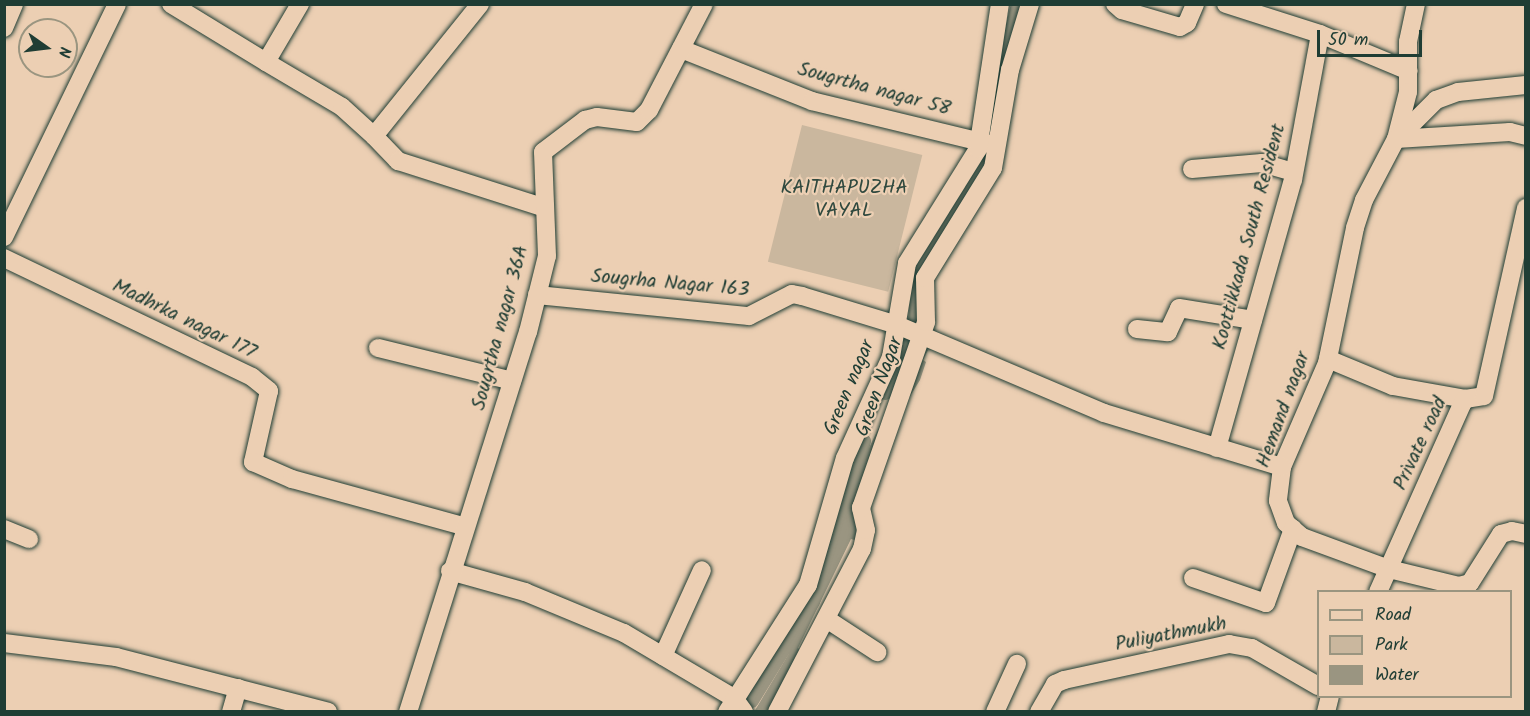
<!DOCTYPE html>
<html>
<head>
<meta charset="utf-8">
<style>
  body { margin:0 }
  #map { position:relative; width:1530px; height:716px; overflow:hidden; background:#eccfb3; font-family:Kalam,sans-serif }
  div>[style] { position:absolute }
  .green>* { inset:0; background:#cab79e; transform-origin:0 0 }
  .water>* { inset:0; background:#9a9581 }
  .canal>* { height:15px; margin:-7.5px; padding:0 7.5px; transform-origin:7.5px; border-radius:7.5px; background:#9a9581 }
  .roads { filter:drop-shadow(0 0 2px #1f3d34) drop-shadow(0 0 2px #1f3d34) }
  .minor>* { height:18px; margin:-9px; padding:0 9px; transform-origin:9px; border-radius:9px; background:#eccfb3 }
  span { translate:-50% -50%; white-space:nowrap; text-align:center; line-height:1.15; -webkit-text-stroke:4.5px #eccfb3; paint-order:stroke }
  .street-label { font-size:20px; color:#1f3d34 }
  .park-label { font-size:20px; color:#30493f }
  .frame { position:absolute; inset:0; border:6px solid #1f3d34; pointer-events:none }
  .legend { position:absolute; left:1317px; top:590px; width:195px; height:108px; box-sizing:border-box; background:#eccfb3; border:2px solid #9a9580; margin:0; padding:8px 10px; list-style:none; font-size:18px; color:#1f3d34 }
  .legend li { display:flex; align-items:center; gap:12px; height:30px }
  .legend b { width:30px; border:2px solid #9a9580 }
  .north { position:absolute; left:18px; top:18px; width:60px; height:60px; box-sizing:border-box; background:#eccfb3; border:2px solid #9a9580; border-radius:50%; rotate:104deg; font-size:16px; font-weight:700; line-height:24px; text-align:center; color:#1f3d34 }
  .north::after { content:''; display:block; margin:auto; width:21px; height:27px; background:#1f3d34; clip-path:polygon(50% 0,100% 100%,50% 72%,0 100%) }
  .scale { position:absolute; left:1317px; top:30px; width:105px; height:27px; box-sizing:border-box; border:3px solid #1f3d34; border-top:0; padding-left:8px; font-size:18px; line-height:21px; white-space:nowrap; color:#1f3d34; -webkit-text-stroke:4px #eccfb3; paint-order:stroke }
</style>
</head>
<body>
<div id="map">
  <div class="green">
    <i style="left:802px;top:125px;width:124px;height:141px;rotate:14deg"></i>
  </div>
  <div class="water">
    <i style="clip-path:polygon(919px 346px,928px 350px,923px 360px,926px 362px,920px 380px,897px 417px,858px 541px,851px 539px,798px 648px,804px 654px,769px 711px,754px 712px,788px 655px,810px 598px,832px 559px,867px 452px)"></i>
  </div>
  <div class="canal">
    <i style="left:1000px;top:80px;width:78px;rotate:-76.7deg"></i>
    <i style="left:915px;top:321px;width:64px;rotate:-85.5deg"></i>
    <i style="left:920px;top:257px;width:94px;rotate:-53.3deg"></i>
    <i style="left:976px;top:182px;width:43px;rotate:-69.4deg"></i>
    <i style="left:885px;top:392px;width:55px;rotate:-63.9deg"></i>
    <i style="left:751px;top:700px;width:116px;rotate:-58.4deg"></i>
    <i style="left:812px;top:601px;width:91px;rotate:-70.2deg"></i>
    <i style="left:843px;top:515px;width:77px;rotate:-74.9deg"></i>
  </div>
  <div class="roads">
    <div class="minor">
      <i style="left:171px;top:4px;width:111px;rotate:31.4deg"></i>
      <i style="left:266px;top:62px;width:67px;rotate:-59.6deg"></i>
      <i style="left:1115px;top:4px;width:9px;rotate:41deg"></i>
      <i style="left:1122px;top:10px;width:60px;rotate:16.3deg"></i>
      <i style="left:1180px;top:27px;width:8px;rotate:-30deg"></i>
      <i style="left:1187px;top:23px;width:21px;rotate:-67deg"></i>
      <i style="left:1226px;top:4px;width:99px;rotate:17.7deg"></i>
      <i style="left:1320px;top:34px;width:96px;rotate:22.6deg"></i>
      <i style="left:1416px;top:4px;width:39px;rotate:102deg"></i>
      <i style="left:1408px;top:42px;width:50px;rotate:90deg"></i>
      <i style="left:1408px;top:92px;width:49px;rotate:104.3deg"></i>
      <i style="left:1396px;top:139px;width:69px;rotate:117.7deg"></i>
      <i style="left:1364px;top:200px;width:29px;rotate:108deg"></i>
      <i style="left:1355px;top:228px;width:138px;rotate:101.7deg"></i>
      <i style="left:1327px;top:363px;width:113px;rotate:113.4deg"></i>
      <i style="left:1282px;top:467px;width:34px;rotate:97deg"></i>
      <i style="left:1278px;top:501px;width:23px;rotate:70deg"></i>
      <i style="left:1286px;top:523px;width:21px;rotate:41deg"></i>
      <i style="left:1302px;top:537px;width:93px;rotate:20.2deg"></i>
      <i style="left:1389px;top:569px;width:72px;rotate:13.7deg"></i>
      <i style="left:1459px;top:586px;width:11px;rotate:-15deg"></i>
      <i style="left:1470px;top:583px;width:58px;rotate:-57.7deg"></i>
      <i style="left:1501px;top:534px;width:11px;rotate:-15deg"></i>
      <i style="left:1512px;top:531px;width:14px;rotate:12deg"></i>
      <i style="left:4px;top:28px;width:26px;rotate:-67deg"></i>
      <i style="left:681px;top:49px;width:141px;rotate:21.7deg"></i>
      <i style="left:812px;top:101px;width:183px;rotate:13.6deg"></i>
      <i style="left:266px;top:62px;width:88px;rotate:30.6deg"></i>
      <i style="left:342px;top:107px;width:43px;rotate:42.2deg"></i>
      <i style="left:374px;top:136px;width:169px;rotate:-51.2deg"></i>
      <i style="left:374px;top:136px;width:35px;rotate:46deg"></i>
      <i style="left:398px;top:161px;width:151px;rotate:17.7deg"></i>
      <i style="left:1398px;top:138px;width:54px;rotate:-45deg"></i>
      <i style="left:1436px;top:100px;width:23px;rotate:-20deg"></i>
      <i style="left:1458px;top:92px;width:68px;rotate:-5.9deg"></i>
      <i style="left:1396px;top:139px;width:114px;rotate:-3.5deg"></i>
      <i style="left:1510px;top:132px;width:16px;rotate:14deg"></i>
      <i style="left:1192px;top:169px;width:70px;rotate:-4.9deg"></i>
      <i style="left:1262px;top:163px;width:33px;rotate:16deg"></i>
      <i style="left:4px;top:237px;width:259px;rotate:-64.1deg"></i>
      <i style="left:4px;top:258px;width:275px;rotate:25.6deg"></i>
      <i style="left:252px;top:377px;width:22px;rotate:39deg"></i>
      <i style="left:269px;top:391px;width:73px;rotate:102.7deg"></i>
      <i style="left:253px;top:462px;width:43px;rotate:23.6deg"></i>
      <i style="left:292px;top:479px;width:180px;rotate:15.4deg"></i>
      <i style="left:537px;top:295px;width:213px;rotate:5.7deg"></i>
      <i style="left:749px;top:316px;width:48px;rotate:-27.1deg"></i>
      <i style="left:792px;top:294px;width:10px;rotate:11deg"></i>
      <i style="left:802px;top:296px;width:99px;rotate:17deg"></i>
      <i style="left:897px;top:325px;width:225px;rotate:23deg"></i>
      <i style="left:1104px;top:413px;width:186px;rotate:16.9deg"></i>
      <i style="left:1137px;top:329px;width:31px;rotate:6deg"></i>
      <i style="left:1168px;top:332px;width:26px;rotate:-65deg"></i>
      <i style="left:1179px;top:308px;width:75px;rotate:9.2deg"></i>
      <i style="left:378px;top:348px;width:138px;rotate:13.8deg"></i>
      <i style="left:1328px;top:359px;width:70px;rotate:22.6deg"></i>
      <i style="left:1393px;top:386px;width:73px;rotate:10.2deg"></i>
      <i style="left:1217px;top:448px;width:279px;rotate:-74.2deg"></i>
      <i style="left:1293px;top:180px;width:148px;rotate:-79.5deg"></i>
      <i style="left:4px;top:529px;width:27px;rotate:22deg"></i>
      <i style="left:450px;top:571px;width:78px;rotate:15.6deg"></i>
      <i style="left:525px;top:592px;width:107px;rotate:22.5deg"></i>
      <i style="left:624px;top:633px;width:128px;rotate:30.6deg"></i>
      <i style="left:734px;top:698px;width:17px;rotate:54deg"></i>
      <i style="left:1193px;top:578px;width:77px;rotate:18.9deg"></i>
      <i style="left:1266px;top:603px;width:79px;rotate:-70deg"></i>
      <i style="left:1378px;top:592px;width:206px;rotate:-65.9deg"></i>
      <i style="left:1462px;top:404px;width:6px;rotate:-59deg"></i>
      <i style="left:1465px;top:399px;width:19px;rotate:-9deg"></i>
      <i style="left:1484px;top:396px;width:193px;rotate:-77.4deg"></i>
      <i style="left:828px;top:620px;width:59px;rotate:33.1deg"></i>
      <i style="left:4px;top:643px;width:113px;rotate:7.1deg"></i>
      <i style="left:116px;top:657px;width:219px;rotate:14.5deg"></i>
      <i style="left:663px;top:656px;width:94px;rotate:-65.6deg"></i>
      <i style="left:231px;top:712px;width:25px;rotate:-74deg"></i>
      <i style="left:408px;top:712px;width:398px;rotate:-72.5deg"></i>
      <i style="left:528px;top:332px;width:78px;rotate:-76deg"></i>
      <i style="left:547px;top:256px;width:104px;rotate:-92.2deg"></i>
      <i style="left:543px;top:152px;width:53px;rotate:-37.3deg"></i>
      <i style="left:585px;top:120px;width:12px;rotate:-14deg"></i>
      <i style="left:597px;top:117px;width:40px;rotate:7.1deg"></i>
      <i style="left:637px;top:122px;width:17px;rotate:-45deg"></i>
      <i style="left:649px;top:110px;width:119px;rotate:-62.6deg"></i>
      <i style="left:727px;top:712px;width:151px;rotate:-57.5deg"></i>
      <i style="left:808px;top:585px;width:132px;rotate:-73.8deg"></i>
      <i style="left:845px;top:458px;width:111px;rotate:-65.5deg"></i>
      <i style="left:891px;top:357px;width:95px;rotate:-80.3deg"></i>
      <i style="left:907px;top:263px;width:134px;rotate:-58.1deg"></i>
      <i style="left:978px;top:149px;width:147px;rotate:-81.4deg"></i>
      <i style="left:777px;top:712px;width:184px;rotate:-62.5deg"></i>
      <i style="left:862px;top:549px;width:19px;rotate:-78deg"></i>
      <i style="left:866px;top:530px;width:23px;rotate:-103deg"></i>
      <i style="left:861px;top:508px;width:197px;rotate:-70.7deg"></i>
      <i style="left:926px;top:322px;width:44px;rotate:-91.3deg"></i>
      <i style="left:925px;top:278px;width:129px;rotate:-58.3deg"></i>
      <i style="left:993px;top:168px;width:99px;rotate:-80.2deg"></i>
      <i style="left:1010px;top:70px;width:69px;rotate:-73.1deg"></i>
      <i style="left:995px;top:712px;width:53px;rotate:-65.4deg"></i>
      <i style="left:1039px;top:712px;width:32px;rotate:-60deg"></i>
      <i style="left:1055px;top:684px;width:10px;rotate:-24deg"></i>
      <i style="left:1064px;top:680px;width:169px;rotate:-12.3deg"></i>
      <i style="left:1229px;top:644px;width:23px;rotate:10deg"></i>
      <i style="left:1252px;top:648px;width:76px;rotate:29.9deg"></i>
      <i style="left:1326px;top:712px;width:16px;rotate:-76deg"></i>
    </div>
  </div>
  <div class="street-label">
    <span style="left:874px;top:90px;rotate:15deg">Sougrtha nagar 58</span>
    <span style="left:1250px;top:237px;rotate:-75deg">Koottikkada South Resident</span>
    <span style="left:670px;top:284px;rotate:5deg">Sougrha Nagar 163</span>
    <span style="left:184px;top:320px;rotate:26deg">Madhrka nagar 177</span>
    <span style="left:501px;top:328px;rotate:-75deg">Sougrtha nagar 36A</span>
    <span style="left:880px;top:387px;rotate:-70deg">Green Nagar</span>
    <span style="left:850px;top:388px;rotate:-67deg">Green nagar</span>
    <span style="left:1284px;top:410px;rotate:-70deg">Hemand nagar</span>
    <span style="left:1421px;top:444px;rotate:-65deg">Private road</span>
    <span style="left:1171px;top:635px;rotate:-11deg">Puliyathmukh</span>
  </div>
  <div class="park-label">
    <span style="left:844px;top:200px">KAITHAPUZHA<br>VAYAL</span>
  </div>
  <div class="frame"></div>
  <ul class="legend">
  <li><b style="height:8px;background:#eccfb3"></b>Road</li>
  <li><b style="height:16px;background:#cab79e"></b>Park</li>
  <li><b style="height:16px;background:#9a9581"></b>Water</li>
  </ul>
  <div class="north">N</div>
  <div class="scale">50 m</div>
</div>
</body>
</html>
